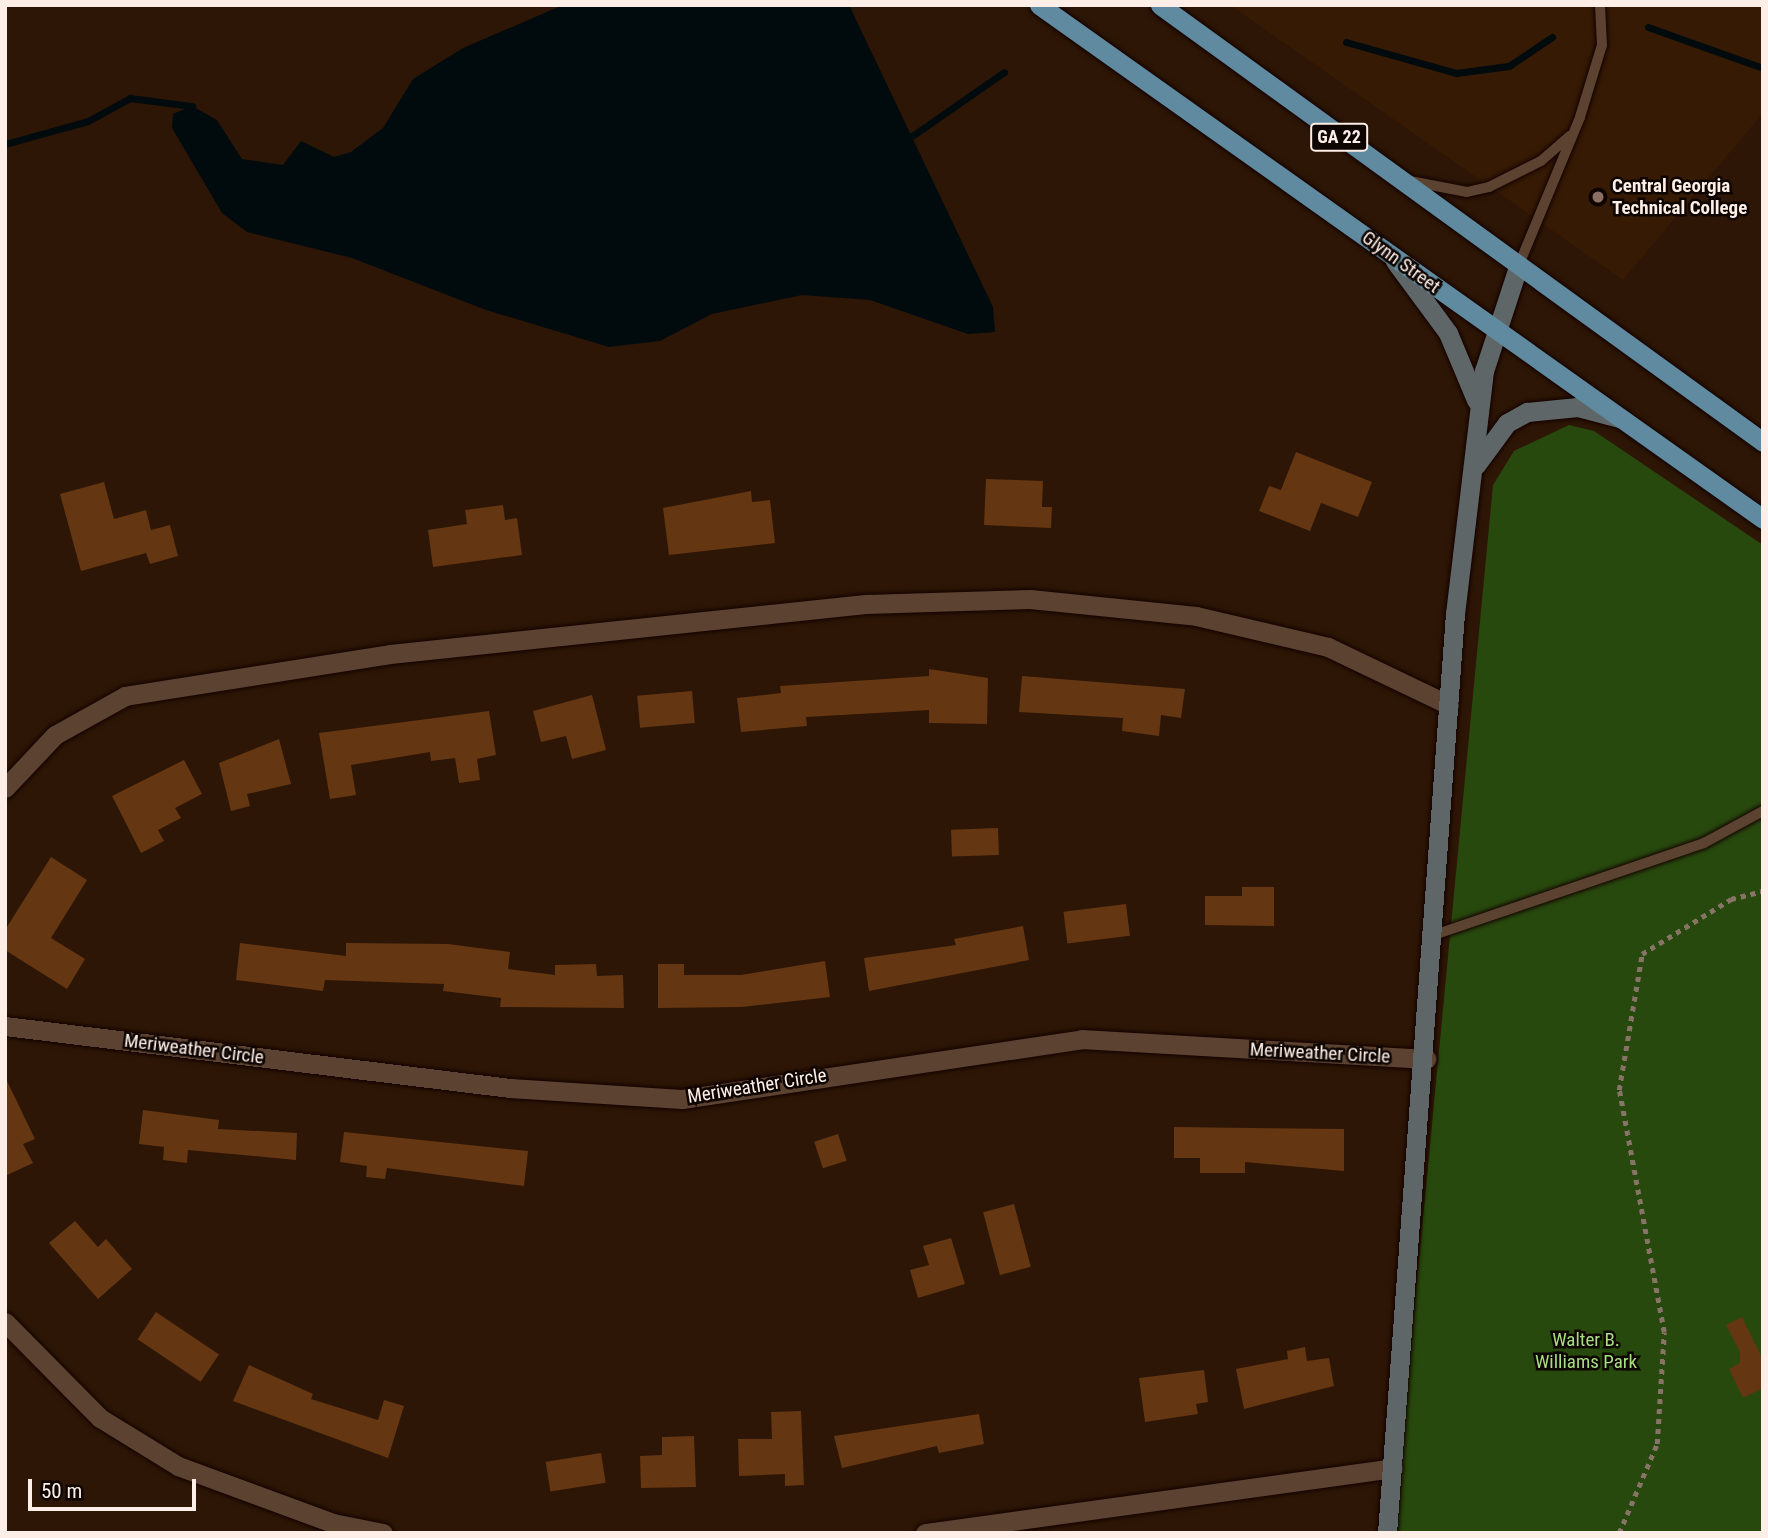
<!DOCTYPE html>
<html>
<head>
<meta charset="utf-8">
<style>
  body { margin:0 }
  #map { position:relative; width:1768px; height:1538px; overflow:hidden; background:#2d1605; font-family:"Roboto Condensed",sans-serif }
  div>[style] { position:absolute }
  .built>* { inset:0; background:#361a04 }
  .green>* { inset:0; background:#28490d }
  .water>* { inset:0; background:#010b0e }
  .stream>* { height:7px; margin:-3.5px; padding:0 3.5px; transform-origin:3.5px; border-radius:3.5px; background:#010b0e }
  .building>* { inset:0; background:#643612; transform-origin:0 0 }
  .path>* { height:4.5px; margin-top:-2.25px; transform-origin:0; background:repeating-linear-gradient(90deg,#877467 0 5px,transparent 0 10px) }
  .roads { filter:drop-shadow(0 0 2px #140200) drop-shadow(0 0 2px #140200) }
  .service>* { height:10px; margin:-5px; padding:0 5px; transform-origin:5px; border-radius:5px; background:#5c4230 }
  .minor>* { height:19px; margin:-9.5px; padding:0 9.5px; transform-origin:9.5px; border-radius:9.5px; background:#5c4230 }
  .secondary>* { height:19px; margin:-9.5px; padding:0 9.5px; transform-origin:9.5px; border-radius:9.5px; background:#5e6668 }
  .primary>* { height:19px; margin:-9.5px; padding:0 9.5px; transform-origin:9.5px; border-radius:9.5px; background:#5f8aa0 }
  .dots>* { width:19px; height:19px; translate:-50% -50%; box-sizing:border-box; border:4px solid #0e0501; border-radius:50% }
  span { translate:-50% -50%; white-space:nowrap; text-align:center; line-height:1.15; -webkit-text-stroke:5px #0e0501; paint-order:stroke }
  .shield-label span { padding:2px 5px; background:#0e0501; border:2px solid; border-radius:5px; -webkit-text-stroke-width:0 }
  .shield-label { font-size:18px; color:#fdefe7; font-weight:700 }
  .poi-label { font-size:19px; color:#fdefe7; font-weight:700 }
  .left { translate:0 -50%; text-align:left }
  .street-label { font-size:19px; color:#fdefe7 }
  .park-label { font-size:19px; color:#a7de84 }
  .frame { position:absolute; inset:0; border:7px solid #fdefe7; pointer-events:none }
  .scale { position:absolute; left:28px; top:1479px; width:168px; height:32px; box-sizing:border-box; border:4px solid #fdefe7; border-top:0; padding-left:9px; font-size:21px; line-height:24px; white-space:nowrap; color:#fdefe7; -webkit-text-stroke:5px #0e0501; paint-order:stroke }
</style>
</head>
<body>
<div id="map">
  <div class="built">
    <i style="clip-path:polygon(1230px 5px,1763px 5px,1763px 113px,1623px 280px)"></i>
  </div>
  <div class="green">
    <i style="clip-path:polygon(1569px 425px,1594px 431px,1763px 545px,1763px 1533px,1393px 1533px,1493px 485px,1514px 451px)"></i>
  </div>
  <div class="water">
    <i style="clip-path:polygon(563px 5px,849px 5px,993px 307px,995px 332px,968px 334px,870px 300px,802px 295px,712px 314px,660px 341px,609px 347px,486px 310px,352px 258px,247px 232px,222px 213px,172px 128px,173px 114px,192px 106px,217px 120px,242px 159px,283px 165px,301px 141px,334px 157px,351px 152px,383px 128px,413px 79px,463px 48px)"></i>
  </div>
  <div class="stream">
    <i style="left:1648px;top:27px;width:122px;rotate:19.6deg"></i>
    <i style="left:1346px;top:42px;width:114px;rotate:15.7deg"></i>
    <i style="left:1456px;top:73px;width:53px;rotate:-7.5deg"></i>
    <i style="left:1509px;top:66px;width:52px;rotate:-34deg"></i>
    <i style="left:912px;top:136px;width:112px;rotate:-34.8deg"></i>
    <i style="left:5px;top:144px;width:86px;rotate:-15.5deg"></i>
    <i style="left:88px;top:121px;width:48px;rotate:-28.7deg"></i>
    <i style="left:130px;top:98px;width:63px;rotate:7.4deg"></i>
  </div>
  <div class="building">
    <i style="clip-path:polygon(1296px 452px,1372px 482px,1358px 517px,1321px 503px,1310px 531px,1259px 511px,1269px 486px,1281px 490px)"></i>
    <i style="clip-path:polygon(986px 479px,1043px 481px,1042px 507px,1052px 507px,1051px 528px,984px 525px)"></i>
    <i style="clip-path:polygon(104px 482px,114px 519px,146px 510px,151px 530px,170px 525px,178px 556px,150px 564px,146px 553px,81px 571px,60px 494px)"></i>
    <i style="clip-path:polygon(751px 491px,752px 502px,770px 500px,775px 543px,669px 555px,663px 508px)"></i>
    <i style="clip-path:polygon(503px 505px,505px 520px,517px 518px,522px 555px,433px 567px,428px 530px,467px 524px,465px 510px)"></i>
    <i style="clip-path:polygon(929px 669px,988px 678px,987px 724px,929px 723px,929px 710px,806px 717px,807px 726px,741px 732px,737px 698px,781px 693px,780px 686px,929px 676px)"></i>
    <i style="clip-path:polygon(1022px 676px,1185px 689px,1181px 718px,1161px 715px,1159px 736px,1122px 731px,1123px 718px,1019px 712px)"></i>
    <i style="left:692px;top:691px;width:32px;height:55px;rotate:85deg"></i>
    <i style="clip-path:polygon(592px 695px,606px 750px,572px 759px,566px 736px,541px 742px,533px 711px)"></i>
    <i style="clip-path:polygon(489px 711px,496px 755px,477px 759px,480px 780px,459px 783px,455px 758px,431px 761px,430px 752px,351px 765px,356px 795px,330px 799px,319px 733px)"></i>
    <i style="clip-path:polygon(279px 739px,291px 784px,247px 794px,250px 806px,231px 811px,219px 763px)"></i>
    <i style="clip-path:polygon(184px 760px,202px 794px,175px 808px,181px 818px,158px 830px,164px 841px,141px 853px,112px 796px)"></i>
    <i style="left:998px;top:828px;width:27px;height:47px;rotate:88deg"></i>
    <i style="clip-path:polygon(51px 857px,87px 880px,51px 938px,85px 959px,67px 989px,5px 950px,5px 930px)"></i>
    <i style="clip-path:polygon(1242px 887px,1274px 887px,1274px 926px,1205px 925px,1205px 896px,1242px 896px)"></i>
    <i style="left:1126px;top:904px;width:32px;height:63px;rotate:83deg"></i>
    <i style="clip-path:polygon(1023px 926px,1029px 960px,869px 991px,864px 958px,956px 945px,954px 939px)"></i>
    <i style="clip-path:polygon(240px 943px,346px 956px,346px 943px,448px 944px,510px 952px,508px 969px,555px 975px,555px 965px,596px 964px,597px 976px,623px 975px,624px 1008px,500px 1007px,501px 998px,443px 991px,444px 984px,325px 980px,323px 991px,236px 980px)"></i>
    <i style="clip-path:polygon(825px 961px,830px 997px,742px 1007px,658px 1008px,658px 964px,684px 964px,684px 975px,741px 975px)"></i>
    <i style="clip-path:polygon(5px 1077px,35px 1139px,23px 1144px,33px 1163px,5px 1176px)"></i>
    <i style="clip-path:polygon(143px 1110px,219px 1120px,218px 1129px,297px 1133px,296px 1160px,188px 1150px,187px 1163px,163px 1160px,164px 1147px,139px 1144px)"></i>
    <i style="clip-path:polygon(1174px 1127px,1344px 1129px,1344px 1171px,1245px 1162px,1245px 1173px,1200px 1173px,1200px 1158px,1174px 1158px)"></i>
    <i style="clip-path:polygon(344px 1132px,528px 1151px,524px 1186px,387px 1168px,385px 1179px,366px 1177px,367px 1166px,340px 1162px)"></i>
    <i style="left:838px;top:1134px;width:28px;height:25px;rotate:72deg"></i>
    <i style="left:1014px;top:1204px;width:65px;height:32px;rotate:75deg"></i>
    <i style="clip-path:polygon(75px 1221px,98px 1247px,106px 1239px,132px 1269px,98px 1299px,49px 1243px)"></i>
    <i style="clip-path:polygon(951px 1238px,965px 1284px,918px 1298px,910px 1270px,929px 1265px,923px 1246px)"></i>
    <i style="left:156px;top:1312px;width:76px;height:33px;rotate:34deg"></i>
    <i style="clip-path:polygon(1742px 1317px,1763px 1360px,1763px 1388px,1743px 1398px,1729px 1369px,1740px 1363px,1740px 1352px,1726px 1325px)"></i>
    <i style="clip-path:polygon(1305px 1347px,1307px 1361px,1329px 1358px,1334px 1386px,1244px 1409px,1236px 1369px,1288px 1359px,1287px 1351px)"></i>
    <i style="clip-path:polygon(249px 1365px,313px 1394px,311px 1399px,378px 1420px,384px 1400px,404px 1406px,388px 1458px,233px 1401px)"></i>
    <i style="clip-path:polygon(1204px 1370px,1208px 1402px,1196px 1404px,1198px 1414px,1145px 1422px,1139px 1378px)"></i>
    <i style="clip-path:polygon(801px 1411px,804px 1485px,785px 1486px,785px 1474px,739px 1476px,738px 1439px,772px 1439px,771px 1412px)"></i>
    <i style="clip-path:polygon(979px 1414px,984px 1444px,939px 1453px,937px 1446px,842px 1468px,834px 1436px)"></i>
    <i style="clip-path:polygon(694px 1436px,696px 1487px,641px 1488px,640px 1456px,662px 1455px,662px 1437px)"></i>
    <i style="left:601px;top:1453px;width:30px;height:56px;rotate:81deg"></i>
  </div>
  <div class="path">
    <i style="left:1619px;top:1533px;width:97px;rotate:-66.9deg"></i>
    <i style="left:1657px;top:1444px;width:112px;rotate:-86.4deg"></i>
    <i style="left:1664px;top:1332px;width:246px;rotate:-100.5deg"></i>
    <i style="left:1619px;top:1090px;width:138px;rotate:-80.4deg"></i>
    <i style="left:1642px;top:954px;width:105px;rotate:-31.7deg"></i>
    <i style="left:1731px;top:899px;width:33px;rotate:-14deg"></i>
  </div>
  <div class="roads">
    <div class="service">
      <i style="left:1410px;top:181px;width:58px;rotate:10.9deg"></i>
      <i style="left:1467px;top:192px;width:23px;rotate:-13deg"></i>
      <i style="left:1489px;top:187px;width:58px;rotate:-26.6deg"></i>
      <i style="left:1541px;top:161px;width:38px;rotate:-41deg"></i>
      <i style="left:1518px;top:267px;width:162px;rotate:-67.5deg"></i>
      <i style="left:1580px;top:117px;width:75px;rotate:-73deg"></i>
      <i style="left:1602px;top:45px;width:40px;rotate:-92.9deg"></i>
      <i style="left:1434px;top:935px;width:285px;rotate:-18.8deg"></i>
      <i style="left:1704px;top:843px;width:67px;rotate:-28.5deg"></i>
    </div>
    <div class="minor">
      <i style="left:5px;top:788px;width:73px;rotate:-46.7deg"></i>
      <i style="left:55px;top:735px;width:80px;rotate:-29.1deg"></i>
      <i style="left:125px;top:696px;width:268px;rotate:-9deg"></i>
      <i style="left:390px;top:654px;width:478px;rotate:-6deg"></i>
      <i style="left:865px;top:604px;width:165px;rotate:-1.7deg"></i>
      <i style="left:1030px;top:599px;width:167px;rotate:5.8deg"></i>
      <i style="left:1196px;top:616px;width:136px;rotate:13.2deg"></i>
      <i style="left:1328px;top:647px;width:134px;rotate:25.6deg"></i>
      <i style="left:5px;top:1026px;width:509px;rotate:7deg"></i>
      <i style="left:510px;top:1088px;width:172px;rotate:3.7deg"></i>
      <i style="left:682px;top:1099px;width:404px;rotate:-8.5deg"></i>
      <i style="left:1082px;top:1039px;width:345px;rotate:3.3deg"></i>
      <i style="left:5px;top:1322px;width:135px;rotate:45.3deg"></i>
      <i style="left:100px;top:1418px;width:92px;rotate:31.6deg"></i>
      <i style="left:178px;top:1466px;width:165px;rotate:20.2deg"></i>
      <i style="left:333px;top:1523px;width:51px;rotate:11.3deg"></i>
      <i style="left:925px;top:1533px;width:472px;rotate:-7.9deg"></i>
    </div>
    <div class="secondary">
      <i style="left:1395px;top:261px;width:89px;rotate:53.6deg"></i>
      <i style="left:1448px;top:333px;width:73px;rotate:67.3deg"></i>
      <i style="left:1476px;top:465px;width:52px;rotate:-53.6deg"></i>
      <i style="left:1507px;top:423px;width:23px;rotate:-29deg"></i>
      <i style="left:1527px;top:412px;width:51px;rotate:-5.6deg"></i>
      <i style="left:1578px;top:407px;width:42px;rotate:15deg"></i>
      <i style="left:1387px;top:1533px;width:922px;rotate:-85.77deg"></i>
      <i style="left:1455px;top:614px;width:245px;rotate:-83.2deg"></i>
      <i style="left:1484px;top:371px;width:109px;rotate:-71.9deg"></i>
    </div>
    <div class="primary">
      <i style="left:1039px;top:5px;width:888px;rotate:35.37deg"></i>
      <i style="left:1160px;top:5px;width:745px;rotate:35.93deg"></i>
    </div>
  </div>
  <div class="dots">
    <i style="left:1598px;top:197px;background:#8d6e63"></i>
  </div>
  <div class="shield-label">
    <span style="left:1339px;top:137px">GA 22</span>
  </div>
  <div class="poi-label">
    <span class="left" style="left:1612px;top:197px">Central Georgia<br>Technical College</span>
  </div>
  <div class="street-label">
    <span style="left:1401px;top:262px;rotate:36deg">Glynn Street</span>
    <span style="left:194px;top:1049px;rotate:7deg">Meriweather Circle</span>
    <span style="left:1320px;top:1053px;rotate:3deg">Meriweather Circle</span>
    <span style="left:757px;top:1086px;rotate:-9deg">Meriweather Circle</span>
  </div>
  <div class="park-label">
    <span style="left:1586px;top:1351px">Walter B.<br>Williams Park</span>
  </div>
  <div class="frame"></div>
  <div class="scale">50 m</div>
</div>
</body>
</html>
